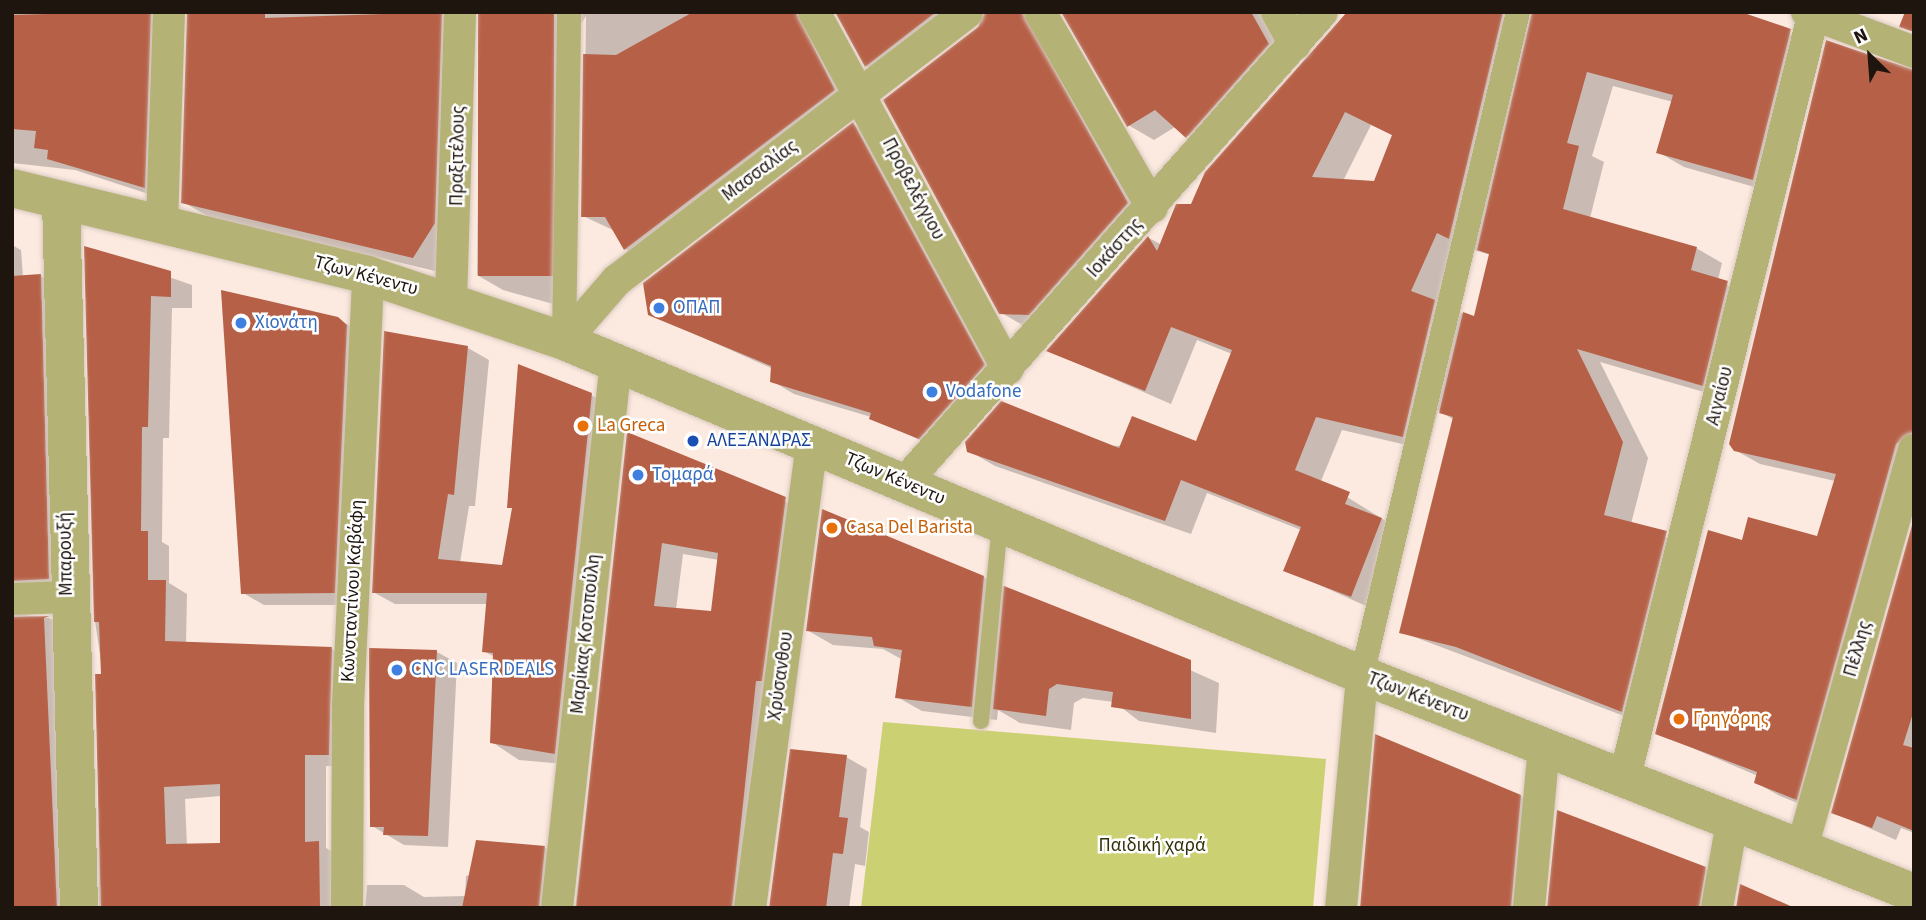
<!DOCTYPE html>
<html>
<head>
<meta charset="utf-8">
<style>
  body { margin:0 }
  #map { position:relative; width:1926px; height:920px; overflow:hidden; background:#fceae0; font-family:"Source Sans 3",sans-serif }
  div>[style] { position:absolute }
  .green>* { inset:0; background:#cbd073 }
  .shadow>* { inset:0; background:#0003 }
  .building>* { inset:0; background:#b66047; transform-origin:0 0 }
  .roads { filter:drop-shadow(0 0 2px #d9c8bf) drop-shadow(0 0 2px #d9c8bf) }
  .service>* { height:16px; margin:-8px; padding:0 8px; transform-origin:8px; border-radius:8px; background:#b5b276 }
  .pedestrian>* { height:24px; margin:-12px; padding:0 12px; transform-origin:12px; border-radius:12px; background:#b5b276 }
  .minor>* { height:32px; margin:-16px; padding:0 16px; transform-origin:16px; border-radius:16px; background:#b5b276 }
  .tertiary>* { height:38px; margin:-19px; padding:0 19px; transform-origin:19px; border-radius:19px; background:#b5b276 }
  .dots>* { width:19px; height:19px; translate:-50% -50%; box-sizing:border-box; border:4px solid #fff; border-radius:50% }
  span { translate:-50% -50%; white-space:nowrap; text-align:center; line-height:1.15; -webkit-text-stroke:5px #fff; paint-order:stroke }
  .street-label { font-size:19px; color:#1f150f }
  .shop-label { font-size:19px; color:#366cbe }
  .left { translate:0 -50%; text-align:left }
  .food-label { font-size:19px; color:#c56008 }
  .transit-label { font-size:19px; color:#164399 }
  .park-label { font-size:19px; color:#303209 }
  .frame { position:absolute; inset:0; border:14px solid #1f150f; pointer-events:none }
  .north { position:absolute; left:1835px; top:21px; width:70px; height:70px; -webkit-text-stroke:5px #fff; paint-order:stroke; rotate:335deg; font-size:19px; font-weight:700; line-height:28px; text-align:center; color:#1f150f }
  .north::after { content:''; display:block; margin:auto; width:24px; height:32px; background:#1f150f; clip-path:polygon(50% 0,100% 100%,50% 72%,0 100%) }
</style>
</head>
<body>
<div id="map">
  <div class="green">
    <i style="clip-path:polygon(883px 722px,1326px 759px,1313px 908px,861px 908px)"></i>
  </div>
  <div class="shadow">
    <i style="clip-path:polygon(12px 12px,184px 12px,170px 201px,75px 170px,12px 163px)"></i>
    <i style="clip-path:polygon(189px 12px,475px 12px,439px 272px,209px 217px,183px 202px)"></i>
    <i style="clip-path:polygon(480px 12px,830px 12px,860px 105px,651px 264px,625px 249px,615px 231px,583px 216px,586px 16px,579px 27px,575px 310px,503px 290px,477px 275px)"></i>
    <i style="clip-path:polygon(837px 12px,981px 12px,892px 81px,866px 66px)"></i>
    <i style="clip-path:polygon(986px 12px,1055px 12px,1153px 218px,1026px 327px,1000px 312px,980px 27px)"></i>
    <i style="clip-path:polygon(1063px 12px,1267px 12px,1294px 59px,1212px 151px,1175px 127px,1154px 140px,1128px 125px)"></i>
    <i style="clip-path:polygon(evenodd,1349px 12px,1736px 12px,1816px 45px,1779px 194px,1684px 167px,1658px 152px,1673px 102px,1613px 86px,1592px 156px,1604px 162px,1590px 218px,1696px 248px,1722px 263px,1718px 280px,1753px 298px,1728px 399px,1600px 362px,1648px 458px,1631px 524px,1692px 547px,1648px 725px,1401px 632px,1454px 420px,1438px 410px,1428px 450px,1342px 430px,1321px 481px,1407px 534px,1377px 611px,1286px 570px,1301px 530px,1207px 493px,1191px 534px,995px 466px,969px 451px,1197px 443px,1232px 354px,1197px 340px,1171px 404px,1049px 351px,1149px 238px,1162px 245px,1349px 12px,1371px 125px,1394px 136px,1375px 183px,1343px 181px,1371px 125px,1349px 12px,1463px 247px,1491px 255px,1475px 318px,1437px 304px,1463px 247px)"></i>
    <i style="clip-path:polygon(1827px 43px,1914px 69px,1914px 479px,1820px 812px,1780px 796px,1756px 783px,1758px 776px,1657px 733px,1743px 542px,1818px 538px,1835px 481px,1760px 464px,1735px 450px)"></i>
    <i style="clip-path:polygon(853px 124px,875px 137px,1006px 378px,941px 450px,871px 417px,794px 394px,772px 381px,773px 369px,650px 314px)"></i>
    <i style="clip-path:polygon(12px 245px,21px 250px,23px 277px,41px 276px,62px 288px,70px 591px,14px 614px,49px 618px,68px 629px,78px 908px,12px 908px)"></i>
    <i style="clip-path:polygon(evenodd,86px 248px,192px 285px,192px 308px,172px 308px,169px 438px,163px 438px,162px 542px,169px 546px,169px 583px,187px 594px,186px 644px,332px 649px,353px 661px,350px 766px,326px 766px,326px 848px,340px 856px,350px 908px,99px 908px,97px 676px,103px 676px,95px 621px,86px 248px,221px 796px,222px 845px,187px 846px,185px 799px,221px 796px)"></i>
    <i style="clip-path:polygon(338px 319px,360px 332px,356px 605px,264px 605px,243px 593px)"></i>
    <i style="clip-path:polygon(468px 348px,489px 360px,475px 506px,469px 506px,460px 563px,503px 567px,514px 509px,509px 507px,591px 395px,613px 407px,576px 765px,519px 760px,492px 742px,495px 657px,483px 651px,488px 604px,395px 604px,373px 592px)"></i>
    <i style="clip-path:polygon(evenodd,628px 434px,807px 511px,754px 908px,575px 908px,628px 434px,683px 554px,719px 560px,713px 613px,676px 610px,683px 554px)"></i>
    <i style="clip-path:polygon(1914px 524px,1914px 833px,1901px 828px,1896px 840px,1833px 812px)"></i>
    <i style="clip-path:polygon(983px 577px,1219px 683px,1216px 733px,1139px 721px,1114px 702px,1083px 698px,1074px 703px,1071px 730px,1020px 723px,998px 710px,997px 720px,922px 711px,897px 697px,903px 660px,883px 649px,833px 645px,807px 630px)"></i>
    <i style="clip-path:polygon(371px 650px,437px 652px,457px 663px,448px 847px,404px 845px,372px 826px)"></i>
    <i style="clip-path:polygon(846px 757px,867px 769px,860px 827px,869px 832px,865px 866px,855px 864px,849px 908px,770px 908px)"></i>
    <i style="clip-path:polygon(1520px 796px,1542px 809px,1533px 908px,1361px 908px)"></i>
    <i style="clip-path:polygon(545px 848px,566px 860px,563px 908px,365px 908px,367px 885px,404px 885px,424px 897px,465px 896px,466px 876px)"></i>
    <i style="clip-path:polygon(1705px 869px,1726px 881px,1723px 908px,1549px 908px)"></i>
  </div>
  <div class="building">
    <i style="clip-path:polygon(116px 12px,151px 12px,145px 188px,47px 159px,48px 150px,34px 148px,36px 131px,12px 129px,12px 15px)"></i>
    <i style="clip-path:polygon(187px 12px,265px 12px,265px 18px,442px 12px,435px 223px,413px 258px,181px 203px)"></i>
    <i style="left:478px;top:12px;width:76px;height:264px"></i>
    <i style="clip-path:polygon(693px 12px,796px 12px,835px 90px,624px 250px,605px 217px,581px 217px,583px 54px,616px 55px)"></i>
    <i style="clip-path:polygon(835px 12px,936px 12px,865px 67px)"></i>
    <i style="clip-path:polygon(985px 12px,1022px 12px,1128px 203px,1029px 315px,999px 314px,883px 100px,978px 27px)"></i>
    <i style="clip-path:polygon(1061px 12px,1251px 12px,1269px 44px,1186px 138px,1155px 110px,1127px 127px)"></i>
    <i style="clip-path:polygon(evenodd,1347px 12px,1503px 12px,1449px 239px,1437px 233px,1411px 291px,1435px 300px,1403px 437px,1316px 417px,1295px 470px,1350px 492px,1345px 504px,1382px 518px,1351px 597px,1283px 571px,1301px 527px,1181px 480px,1165px 521px,967px 452px,965px 442px,1001px 401px,1119px 448px,1132px 416px,1196px 441px,1232px 350px,1171px 327px,1145px 391px,1046px 351px,1148px 236px,1157px 251px,1176px 204px,1191px 204px,1205px 172px,1347px 12px,1345px 112px,1392px 135px,1374px 181px,1312px 177px,1345px 112px)"></i>
    <i style="clip-path:polygon(1532px 12px,1741px 12px,1791px 29px,1753px 180px,1656px 153px,1673px 95px,1587px 72px,1567px 143px,1579px 146px,1563px 209px,1697px 247px,1691px 270px,1728px 281px,1703px 386px,1577px 349px,1623px 442px,1604px 515px,1667px 531px,1622px 712px,1456px 647px,1399px 633px,1453px 417px,1439px 413px,1463px 312px,1474px 316px,1489px 254px,1477px 250px)"></i>
    <i style="clip-path:polygon(1905px 12px,1914px 12px,1914px 32px,1899px 27px)"></i>
    <i style="clip-path:polygon(1826px 40px,1914px 70px,1914px 431px,1896px 444px,1797px 800px,1754px 783px,1757px 772px,1655px 734px,1708px 530px,1742px 540px,1748px 517px,1817px 536px,1836px 474px,1734px 451px,1729px 444px)"></i>
    <i style="clip-path:polygon(853px 122px,985px 365px,919px 439px,869px 419px,871px 413px,770px 382px,771px 366px,648px 315px,643px 283px)"></i>
    <i style="clip-path:polygon(evenodd,84px 246px,171px 271px,171px 297px,151px 296px,148px 427px,142px 427px,141px 531px,148px 531px,148px 580px,166px 580px,165px 641px,332px 647px,329px 755px,305px 755px,305px 842px,319px 841px,320px 908px,101px 908px,95px 674px,101px 674px,99px 622px,94px 622px,84px 246px,220px 784px,220px 843px,166px 844px,164px 787px,220px 784px)"></i>
    <i style="clip-path:polygon(41px 274px,49px 579px,12px 581px,12px 276px)"></i>
    <i style="clip-path:polygon(221px 290px,338px 317px,347px 325px,335px 593px,241px 594px)"></i>
    <i style="clip-path:polygon(384px 331px,468px 346px,454px 495px,448px 494px,438px 559px,502px 565px,512px 508px,507px 508px,518px 364px,592px 393px,555px 754px,490px 743px,493px 653px,482px 652px,487px 593px,372px 593px)"></i>
    <i style="clip-path:polygon(evenodd,627px 432px,786px 497px,762px 681px,756px 681px,732px 908px,576px 908px,627px 432px,662px 543px,718px 553px,711px 611px,654px 606px,662px 543px)"></i>
    <i style="clip-path:polygon(822px 509px,984px 576px,972px 707px,895px 698px,902px 650px,874px 646px,872px 637px,806px 631px)"></i>
    <i style="clip-path:polygon(1914px 518px,1914px 710px,1903px 745px,1914px 748px,1914px 831px,1877px 816px,1872px 828px,1831px 813px)"></i>
    <i style="clip-path:polygon(1004px 586px,1191px 660px,1191px 719px,1111px 707px,1113px 692px,1057px 684px,1049px 689px,1046px 716px,993px 709px)"></i>
    <i style="clip-path:polygon(50px 616px,44px 618px,57px 908px,12px 908px,12px 617px)"></i>
    <i style="clip-path:polygon(369px 648px,437px 650px,428px 836px,383px 835px,384px 827px,370px 827px)"></i>
    <i style="clip-path:polygon(1375px 734px,1521px 795px,1511px 908px,1360px 908px)"></i>
    <i style="clip-path:polygon(790px 749px,847px 755px,839px 817px,848px 818px,843px 854px,833px 853px,826px 908px,769px 908px)"></i>
    <i style="clip-path:polygon(1557px 810px,1706px 867px,1699px 908px,1547px 908px)"></i>
    <i style="clip-path:polygon(476px 840px,545px 846px,539px 908px,462px 908px)"></i>
    <i style="clip-path:polygon(1740px 884px,1795px 908px,1736px 908px)"></i>
  </div>
  <div class="roads">
    <div class="service">
      <i style="left:981px;top:721px;width:199px;rotate:-84.5deg"></i>
    </div>
    <div class="pedestrian">
      <i style="left:564px;top:341px;width:329px;rotate:-89.1deg"></i>
      <i style="left:1362px;top:675px;width:681px;rotate:-76.76deg"></i>
    </div>
    <div class="minor">
      <i style="left:814px;top:12px;width:406px;rotate:61.5deg"></i>
      <i style="left:1040px;top:12px;width:225px;rotate:60.1deg"></i>
      <i style="left:1277px;top:12px;width:37px;rotate:61deg"></i>
      <i style="left:1807px;top:12px;width:114px;rotate:20.5deg"></i>
      <i style="left:162px;top:223px;width:211px;rotate:-88.1deg"></i>
      <i style="left:451px;top:300px;width:288px;rotate:-88.2deg"></i>
      <i style="left:564px;top:341px;width:81px;rotate:-49deg"></i>
      <i style="left:617px;top:280px;width:441px;rotate:-37.4deg"></i>
      <i style="left:905px;top:482px;width:628px;rotate:-48.42deg"></i>
      <i style="left:12px;top:599px;width:54px;rotate:-2.1deg"></i>
      <i style="left:1624px;top:780px;width:791px;rotate:-76.1deg"></i>
      <i style="left:1802px;top:848px;width:414px;rotate:-74.3deg"></i>
      <i style="left:347px;top:908px;width:203px;rotate:-89.7deg"></i>
      <i style="left:348px;top:705px;width:430px;rotate:-87.3deg"></i>
      <i style="left:557px;top:908px;width:550px;rotate:-83.84deg"></i>
      <i style="left:750px;top:908px;width:467px;rotate:-82.4deg"></i>
      <i style="left:1341px;top:908px;width:234px;rotate:-84.8deg"></i>
      <i style="left:1529px;top:908px;width:163px;rotate:-84.7deg"></i>
      <i style="left:1717px;top:908px;width:87px;rotate:-80.1deg"></i>
    </div>
    <div class="tertiary">
      <i style="left:12px;top:188px;width:366px;rotate:13.7deg"></i>
      <i style="left:368px;top:275px;width:207px;rotate:18.6deg"></i>
      <i style="left:564px;top:341px;width:865px;rotate:22.71deg"></i>
      <i style="left:1362px;top:675px;width:593px;rotate:21.55deg"></i>
      <i style="left:61px;top:200px;width:708px;rotate:88.54deg"></i>
    </div>
  </div>
  <div class="dots">
    <i style="left:659px;top:308px;background:#3f7fe0"></i>
    <i style="left:241px;top:323px;background:#3f7fe0"></i>
    <i style="left:932px;top:392px;background:#3f7fe0"></i>
    <i style="left:583px;top:426px;background:#e8710a"></i>
    <i style="left:693px;top:441px;background:#1a4fb4"></i>
    <i style="left:638px;top:475px;background:#3f7fe0"></i>
    <i style="left:832px;top:528px;background:#e8710a"></i>
    <i style="left:397px;top:670px;background:#3f7fe0"></i>
    <i style="left:1679px;top:719px;background:#e8710a"></i>
  </div>
  <div class="street-label">
    <span style="left:458px;top:156px;rotate:-89deg">Πραξιτέλους</span>
    <span style="left:760px;top:171px;rotate:-37deg">Μασσαλίας</span>
    <span style="left:913px;top:189px;rotate:62deg">Προβελέγγιου</span>
    <span style="left:1115px;top:248px;rotate:-48deg">Ιοκάστης</span>
    <span style="left:366px;top:276px;rotate:15deg">Τζων Κένεντυ</span>
    <span style="left:1720px;top:396px;rotate:-76deg">Αιγαίου</span>
    <span style="left:895px;top:479px;rotate:23deg">Τζων Κένεντυ</span>
    <span style="left:66px;top:554px;rotate:-91deg">Μπαρουξή</span>
    <span style="left:353px;top:591px;rotate:-87deg">Κωνσταντίνου Καβάφη</span>
    <span style="left:586px;top:634px;rotate:-84deg">Μαρίκας Κοτοπούλη</span>
    <span style="left:1858px;top:649px;rotate:-74deg">Πέλλης</span>
    <span style="left:781px;top:676px;rotate:-82deg">Χρύσανθου</span>
    <span style="left:1418px;top:697px;rotate:21deg">Τζων Κένεντυ</span>
  </div>
  <div class="shop-label">
    <span class="left" style="left:673px;top:308px">ΟΠΑΠ</span>
    <span class="left" style="left:255px;top:323px">Χιονάτη</span>
    <span class="left" style="left:946px;top:392px">Vodafone</span>
    <span class="left" style="left:652px;top:475px">Τομαρά</span>
    <span class="left" style="left:411px;top:670px">CNC LASER DEALS</span>
  </div>
  <div class="food-label">
    <span class="left" style="left:597px;top:426px">La Greca</span>
    <span class="left" style="left:846px;top:528px">Casa Del Barista</span>
    <span class="left" style="left:1693px;top:719px">Γρηγόρης</span>
  </div>
  <div class="transit-label">
    <span class="left" style="left:707px;top:441px">ΑΛΕΞΑΝΔΡΑΣ</span>
  </div>
  <div class="park-label">
    <span style="left:1152px;top:846px">Παιδική χαρά</span>
  </div>
  <div class="frame"></div>
  <div class="north">N</div>
</div>
</body>
</html>
